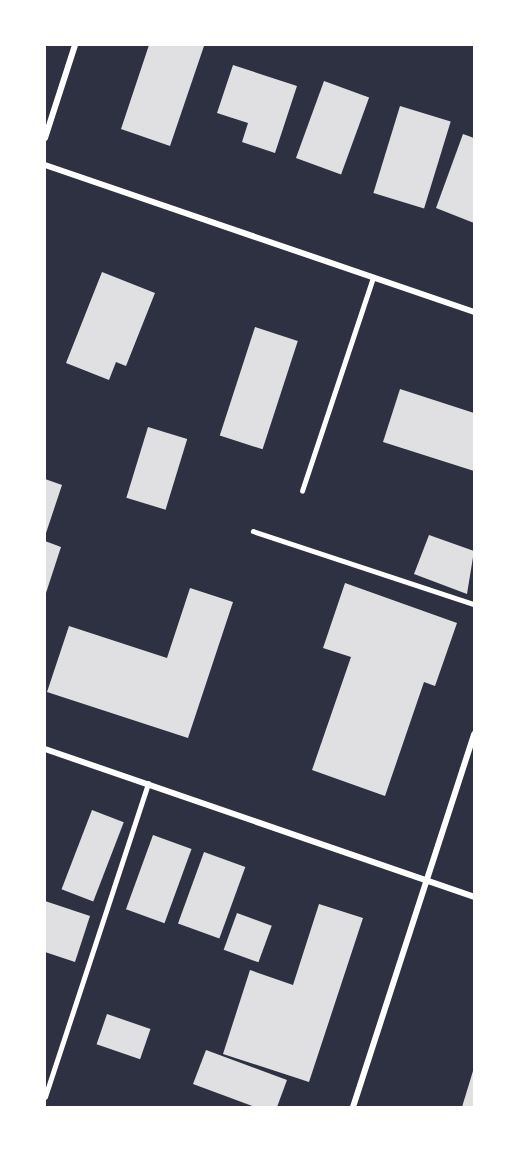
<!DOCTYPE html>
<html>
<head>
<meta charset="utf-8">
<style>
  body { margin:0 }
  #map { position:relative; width:519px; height:1152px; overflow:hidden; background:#2d3142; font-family:Barlow,sans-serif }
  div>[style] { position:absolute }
  .building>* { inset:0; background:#e0e0e3; transform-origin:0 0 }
  .service>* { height:4.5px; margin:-2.25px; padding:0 2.25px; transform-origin:2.25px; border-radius:2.25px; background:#fff }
  .minor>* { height:6px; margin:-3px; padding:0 3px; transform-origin:3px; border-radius:3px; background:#fff }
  span { translate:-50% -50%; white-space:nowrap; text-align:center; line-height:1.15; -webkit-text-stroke:6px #fff; paint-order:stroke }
  .frame { position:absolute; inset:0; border:46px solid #fff; pointer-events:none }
</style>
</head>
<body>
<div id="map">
  <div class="building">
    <i style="clip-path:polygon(149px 45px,204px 46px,170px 146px,121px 129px)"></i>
    <i style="clip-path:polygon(233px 65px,297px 86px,275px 153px,242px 142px,248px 123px,217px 113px)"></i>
    <i style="left:324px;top:81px;width:48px;height:82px;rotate:20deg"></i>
    <i style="left:400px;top:106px;width:53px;height:91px;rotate:17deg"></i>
    <i style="clip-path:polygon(463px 134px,474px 138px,474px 223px,436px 208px)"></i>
    <i style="clip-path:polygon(102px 272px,155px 293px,126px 366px,116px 362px,109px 380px,66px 363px)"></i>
    <i style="left:255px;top:327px;width:45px;height:114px;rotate:18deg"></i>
    <i style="clip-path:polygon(400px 389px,474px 413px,474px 471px,383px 442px)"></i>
    <i style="left:148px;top:427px;width:41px;height:74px;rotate:17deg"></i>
    <i style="clip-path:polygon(45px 479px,62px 485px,45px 536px)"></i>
    <i style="clip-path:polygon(429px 535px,474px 551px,467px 594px,414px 574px)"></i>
    <i style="clip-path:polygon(45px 541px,61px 547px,45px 596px)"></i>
    <i style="clip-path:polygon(345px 583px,457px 623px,435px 686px,424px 682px,385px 796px,312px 770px,351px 657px,323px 648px)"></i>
    <i style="clip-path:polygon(190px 588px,233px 602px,188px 738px,47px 692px,69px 626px,167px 658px)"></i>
    <i style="left:92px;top:810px;width:34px;height:85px;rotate:21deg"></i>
    <i style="left:153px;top:835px;width:41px;height:79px;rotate:20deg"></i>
    <i style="left:204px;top:852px;width:44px;height:76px;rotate:20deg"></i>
    <i style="clip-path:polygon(45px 901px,90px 916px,75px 962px,45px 952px)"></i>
    <i style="clip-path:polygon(319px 904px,363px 918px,309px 1082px,223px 1054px,250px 970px,293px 985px)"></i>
    <i style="left:237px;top:913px;width:37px;height:39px;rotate:20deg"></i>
    <i style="left:107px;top:1014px;width:46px;height:32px;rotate:19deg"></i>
    <i style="clip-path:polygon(206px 1050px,287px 1080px,277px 1107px,255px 1107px,193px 1084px)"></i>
    <i style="clip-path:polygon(473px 1071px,474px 1107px,462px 1107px)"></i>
  </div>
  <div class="service">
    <i style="left:302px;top:491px;width:225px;rotate:-71.6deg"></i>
    <i style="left:253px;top:531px;width:233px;rotate:18.3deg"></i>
    <i style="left:45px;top:1097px;width:330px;rotate:-71.8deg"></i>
  </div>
  <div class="minor">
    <i style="left:45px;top:138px;width:98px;rotate:-72.1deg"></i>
    <i style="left:45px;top:165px;width:453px;rotate:18.9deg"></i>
    <i style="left:45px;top:749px;width:454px;rotate:19deg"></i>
    <i style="left:353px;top:1107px;width:392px;rotate:-72deg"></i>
  </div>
  <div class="frame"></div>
</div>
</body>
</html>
